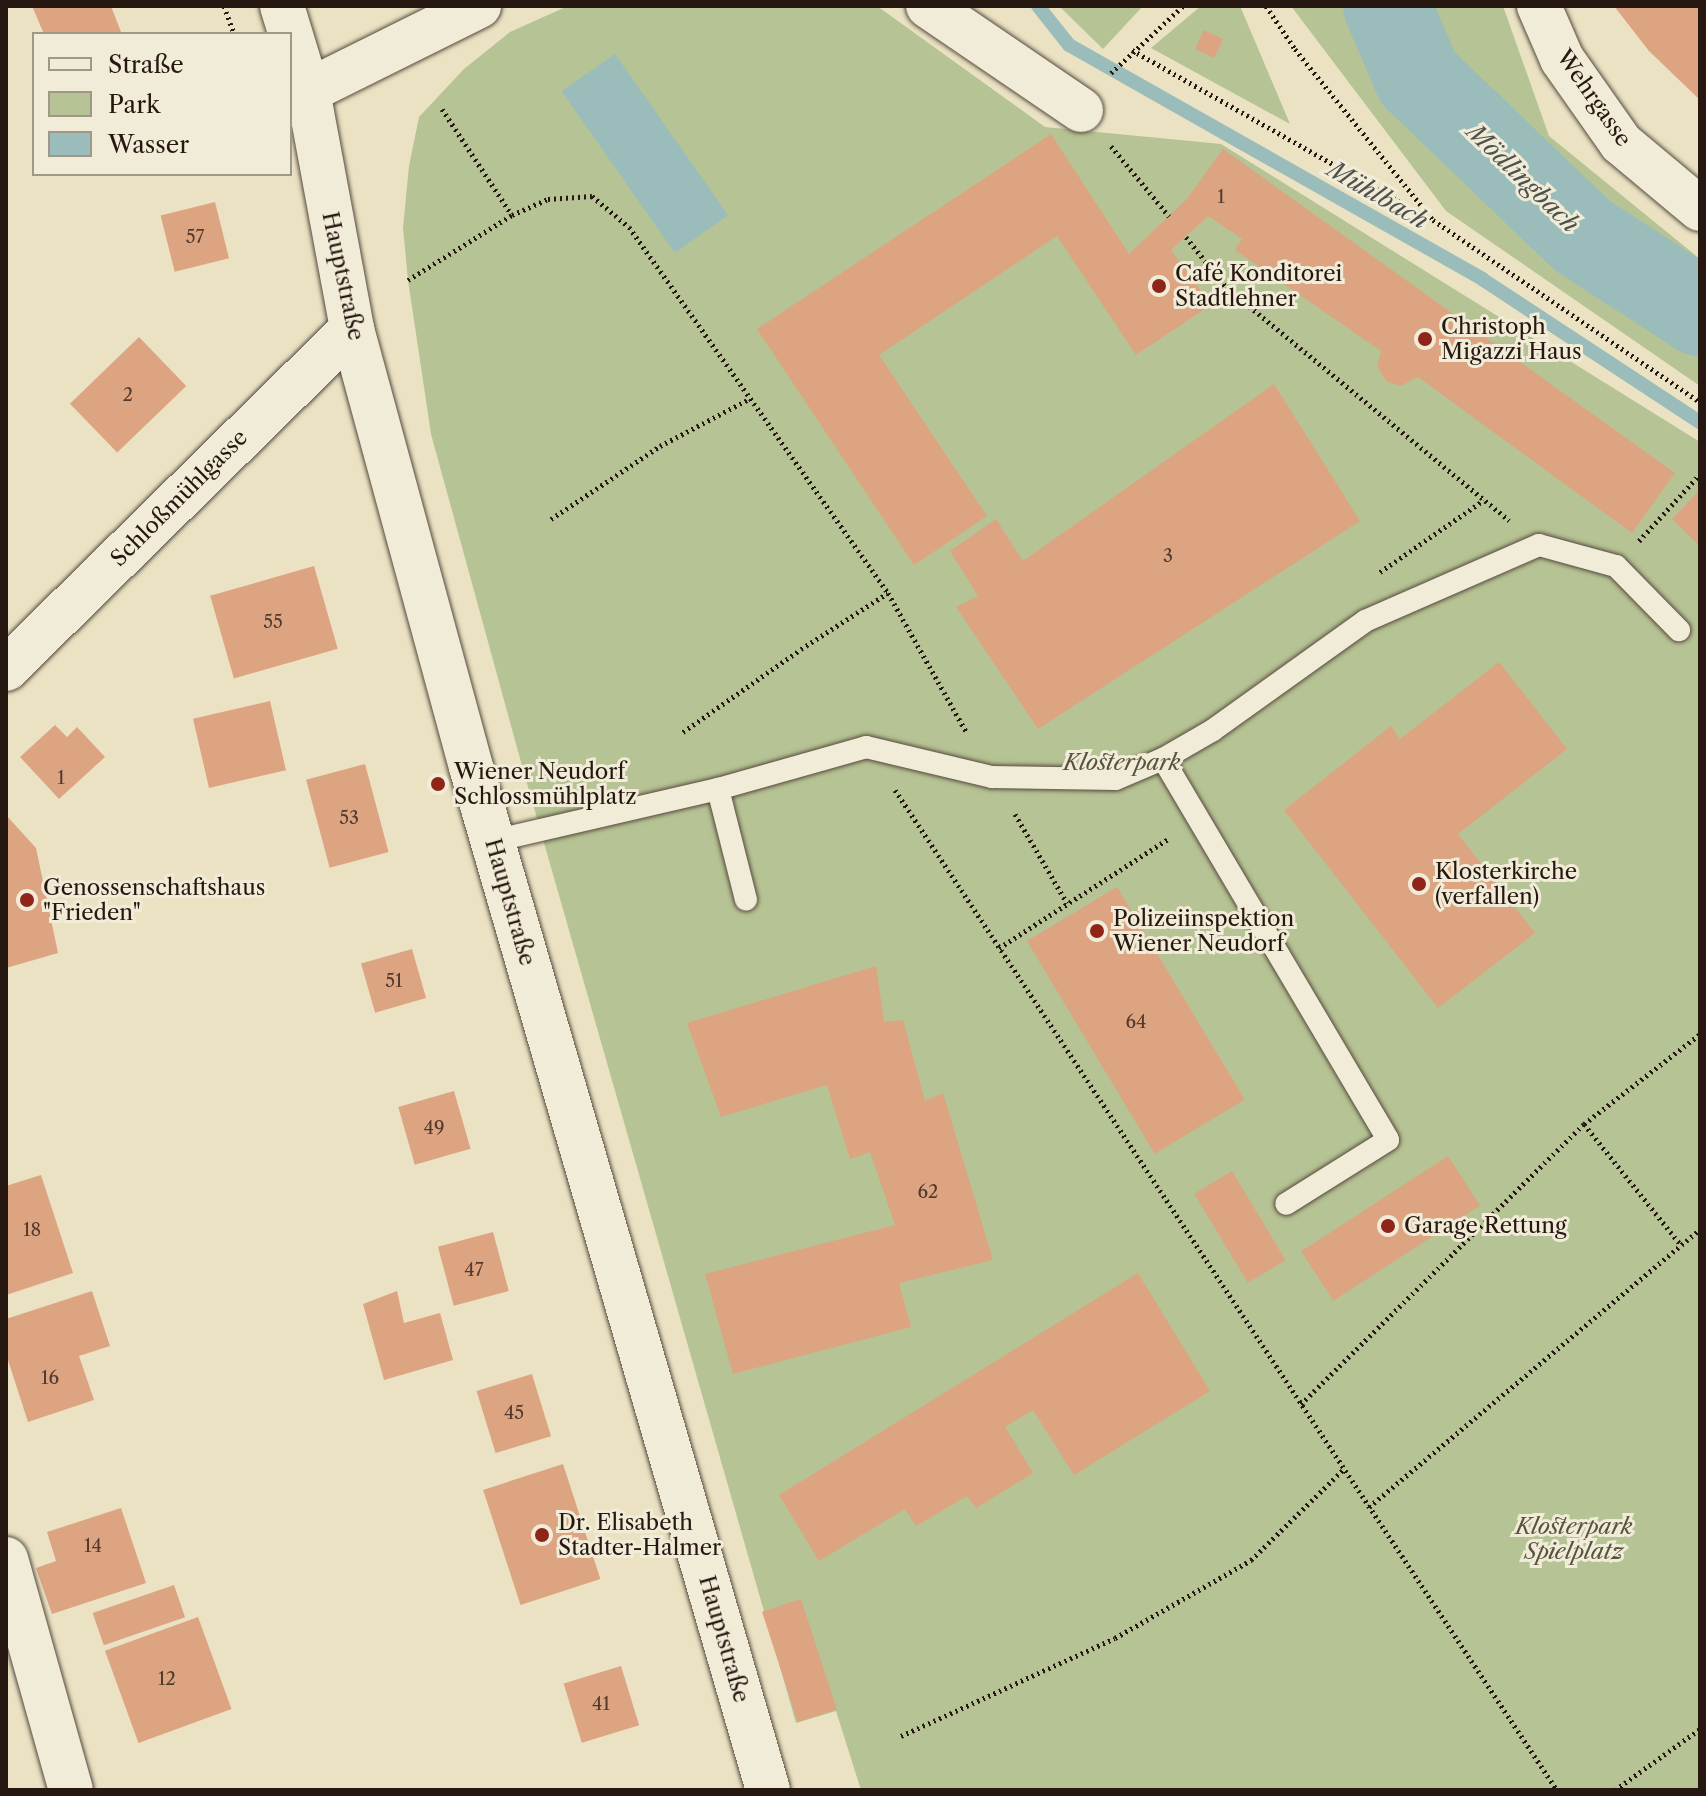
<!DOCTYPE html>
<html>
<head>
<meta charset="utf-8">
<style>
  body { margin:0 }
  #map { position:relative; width:1706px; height:1796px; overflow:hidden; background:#eae2c3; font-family:"Libre Caslon Text",serif }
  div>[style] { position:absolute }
  .green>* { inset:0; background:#b6c394 }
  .water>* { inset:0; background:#9abcbb; transform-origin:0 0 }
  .stream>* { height:14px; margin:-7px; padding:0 7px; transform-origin:7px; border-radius:7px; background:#9abcbb }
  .river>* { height:88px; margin:-44px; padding:0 44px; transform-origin:44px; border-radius:44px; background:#9abcbb }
  .building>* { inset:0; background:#dda482; transform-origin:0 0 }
  .path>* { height:5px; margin-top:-2.5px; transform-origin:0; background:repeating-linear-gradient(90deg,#261711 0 2px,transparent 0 6px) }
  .roads { filter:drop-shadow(0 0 2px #574a3e) drop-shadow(0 0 2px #574a3e) }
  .service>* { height:22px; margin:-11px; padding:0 11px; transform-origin:11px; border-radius:11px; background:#f1ecd8 }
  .minor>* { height:44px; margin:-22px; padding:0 22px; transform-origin:22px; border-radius:22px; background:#f1ecd8 }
  .tertiary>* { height:44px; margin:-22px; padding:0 22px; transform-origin:22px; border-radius:22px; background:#f1ecd8 }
  .dots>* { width:22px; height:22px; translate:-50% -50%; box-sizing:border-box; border:4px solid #f1ecd8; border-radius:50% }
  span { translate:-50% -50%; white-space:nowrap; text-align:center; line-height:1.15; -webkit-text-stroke:6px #f1ecd8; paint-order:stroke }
  .number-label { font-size:18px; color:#543a2d }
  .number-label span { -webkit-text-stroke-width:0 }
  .street-label { font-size:22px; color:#261711 }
  .poi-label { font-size:22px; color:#261711 }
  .left { translate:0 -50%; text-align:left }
  .park-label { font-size:22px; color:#58533f; font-style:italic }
  .water-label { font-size:24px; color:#4f514c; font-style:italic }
  .frame { position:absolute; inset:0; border:8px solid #261711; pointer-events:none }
  .legend { position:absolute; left:32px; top:32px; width:260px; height:144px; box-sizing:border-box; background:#f1ecd8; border:2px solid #a09788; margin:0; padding:10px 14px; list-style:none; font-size:24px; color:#261711 }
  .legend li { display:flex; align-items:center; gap:16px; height:40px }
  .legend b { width:40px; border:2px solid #a09788 }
</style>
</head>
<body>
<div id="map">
  <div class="green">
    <i style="clip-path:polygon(568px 6px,877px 6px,1045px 127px,1221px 144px,1700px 442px,1700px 1790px,861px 1790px,836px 1711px,796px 1723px,524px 773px,431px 434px,408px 280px,403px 228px,409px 166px,419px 117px,464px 69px,510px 32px)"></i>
    <i style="clip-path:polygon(1059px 6px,1143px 6px,1103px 49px)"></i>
    <i style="clip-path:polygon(1201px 6px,1240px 6px,1290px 124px,1151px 48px)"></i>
    <i style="clip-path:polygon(1291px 6px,1503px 6px,1549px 136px,1700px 259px,1700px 386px,1446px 211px)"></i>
  </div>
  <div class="water">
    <i style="left:615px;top:54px;width:197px;height:65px;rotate:55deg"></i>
  </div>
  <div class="stream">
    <i style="left:1038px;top:6px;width:50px;rotate:51.5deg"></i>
    <i style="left:1069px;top:45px;width:475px;rotate:29.5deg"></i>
    <i style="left:1482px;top:279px;width:261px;rotate:33.3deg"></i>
  </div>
  <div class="river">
    <i style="left:1387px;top:6px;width:78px;rotate:66.7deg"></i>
    <i style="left:1418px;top:78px;width:228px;rotate:43.8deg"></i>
    <i style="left:1583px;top:236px;width:140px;rotate:33deg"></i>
  </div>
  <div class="building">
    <i style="clip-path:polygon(32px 6px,111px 6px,121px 32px,44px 34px)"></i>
    <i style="clip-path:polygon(1614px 6px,1700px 6px,1700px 100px,1649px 51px)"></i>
    <i style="left:1204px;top:30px;width:21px;height:21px;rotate:25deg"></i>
    <i style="clip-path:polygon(1051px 134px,1129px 254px,1186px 200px,1223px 149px,1675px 473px,1632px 533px,1418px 377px,1401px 386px,1386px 381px,1377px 366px,1381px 351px,1235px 250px,1242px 239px,1208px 216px,1171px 250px,1211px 305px,1136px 355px,1057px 236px,879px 355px,987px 516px,914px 565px,757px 329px)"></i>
    <i style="left:215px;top:202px;width:58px;height:56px;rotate:76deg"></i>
    <i style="left:139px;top:337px;width:68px;height:96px;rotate:46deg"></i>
    <i style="clip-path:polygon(1274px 384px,1360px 521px,1038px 729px,956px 607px,978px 596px,950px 551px,996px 519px,1023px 561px)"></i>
    <i style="clip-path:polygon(1700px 490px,1700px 546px,1672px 519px)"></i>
    <i style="left:314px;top:566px;width:86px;height:108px;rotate:74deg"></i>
    <i style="clip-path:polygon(1499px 662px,1567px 749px,1458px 834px,1535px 933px,1438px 1008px,1284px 810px,1391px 726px,1400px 739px)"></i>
    <i style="left:270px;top:701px;width:71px;height:79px;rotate:77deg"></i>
    <i style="clip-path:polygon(55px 725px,67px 737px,77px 727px,105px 757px,59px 799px,20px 757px)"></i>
    <i style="left:365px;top:764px;width:91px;height:61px;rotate:75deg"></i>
    <i style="clip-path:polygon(6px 815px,36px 848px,58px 953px,6px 968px)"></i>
    <i style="left:1117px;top:887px;width:248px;height:105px;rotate:59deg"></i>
    <i style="left:412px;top:949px;width:51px;height:53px;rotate:74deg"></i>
    <i style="clip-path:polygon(876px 966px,884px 1022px,903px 1020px,925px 1101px,943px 1093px,993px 1260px,899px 1283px,911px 1327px,733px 1374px,705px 1274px,895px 1225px,870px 1152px,850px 1159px,827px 1085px,721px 1117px,687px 1023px)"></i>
    <i style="left:454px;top:1091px;width:60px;height:58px;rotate:74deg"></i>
    <i style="left:1448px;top:1156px;width:59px;height:175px;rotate:57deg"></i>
    <i style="left:1232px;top:1171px;width:104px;height:44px;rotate:59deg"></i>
    <i style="clip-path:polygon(41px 1175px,73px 1273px,6px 1295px,6px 1186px)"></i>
    <i style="left:493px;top:1232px;width:61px;height:57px;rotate:75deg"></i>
    <i style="clip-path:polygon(1138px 1273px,1210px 1391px,1074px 1475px,1033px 1410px,1005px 1427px,1033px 1473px,976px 1508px,967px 1496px,916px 1526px,905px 1509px,819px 1561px,779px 1495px)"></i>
    <i style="clip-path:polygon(92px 1291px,110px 1346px,79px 1356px,94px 1400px,28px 1422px,6px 1354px,6px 1319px)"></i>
    <i style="clip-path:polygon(397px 1291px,404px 1323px,440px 1313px,453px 1360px,384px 1380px,363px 1304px)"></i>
    <i style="left:532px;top:1374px;width:65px;height:58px;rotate:73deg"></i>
    <i style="left:563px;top:1464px;width:121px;height:84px;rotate:72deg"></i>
    <i style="clip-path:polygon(121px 1508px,146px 1583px,52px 1614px,36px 1568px,56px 1561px,47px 1532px)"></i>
    <i style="left:174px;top:1585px;width:34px;height:86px;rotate:71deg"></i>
    <i style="left:801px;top:1599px;width:116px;height:41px;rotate:72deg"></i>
    <i style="left:198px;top:1617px;width:98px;height:99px;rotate:70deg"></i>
    <i style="left:621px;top:1666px;width:62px;height:60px;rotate:73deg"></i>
  </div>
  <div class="path">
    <i style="left:224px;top:6px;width:30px;rotate:70deg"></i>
    <i style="left:1266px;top:6px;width:52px;rotate:56deg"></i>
    <i style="left:1295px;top:49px;width:220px;rotate:51.1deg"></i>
    <i style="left:1433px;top:220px;width:323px;rotate:34.3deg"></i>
    <i style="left:1132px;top:50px;width:340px;rotate:29.6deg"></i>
    <i style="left:1111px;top:73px;width:98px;rotate:-42.9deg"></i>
    <i style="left:442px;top:109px;width:127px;rotate:56.6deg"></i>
    <i style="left:1111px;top:146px;width:91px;rotate:50.4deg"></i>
    <i style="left:1186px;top:237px;width:64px;rotate:51.3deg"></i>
    <i style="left:1226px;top:287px;width:367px;rotate:39.5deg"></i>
    <i style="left:408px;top:280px;width:123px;rotate:-32deg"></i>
    <i style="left:512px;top:215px;width:39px;rotate:-24deg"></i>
    <i style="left:548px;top:199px;width:44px;rotate:-3.9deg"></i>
    <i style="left:592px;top:196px;width:48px;rotate:40deg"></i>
    <i style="left:629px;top:227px;width:448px;rotate:54.7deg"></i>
    <i style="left:888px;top:593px;width:161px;rotate:60.6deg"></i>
    <i style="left:551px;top:519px;width:131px;rotate:-33.8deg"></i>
    <i style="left:660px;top:446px;width:101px;rotate:-27.8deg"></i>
    <i style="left:1639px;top:541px;width:91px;rotate:-47.7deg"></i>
    <i style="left:1380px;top:572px;width:126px;rotate:-34.7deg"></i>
    <i style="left:683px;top:732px;width:144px;rotate:-35.1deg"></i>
    <i style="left:801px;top:649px;width:103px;rotate:-32.8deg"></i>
    <i style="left:895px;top:790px;width:1199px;rotate:56.5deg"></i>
    <i style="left:1015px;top:814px;width:103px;rotate:59.7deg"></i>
    <i style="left:999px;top:948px;width:201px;rotate:-32.8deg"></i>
    <i style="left:1584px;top:1124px;width:155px;rotate:51.3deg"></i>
    <i style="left:1301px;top:1404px;width:398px;rotate:-44.7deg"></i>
    <i style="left:1584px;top:1124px;width:147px;rotate:-37.8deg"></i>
    <i style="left:1369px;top:1507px;width:432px;rotate:-40deg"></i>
    <i style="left:901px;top:1736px;width:235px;rotate:-24.6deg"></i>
    <i style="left:1115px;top:1638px;width:157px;rotate:-29.8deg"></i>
    <i style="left:1251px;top:1560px;width:130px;rotate:-44.4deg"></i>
    <i style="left:1615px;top:1790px;width:105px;rotate:-35.7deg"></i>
  </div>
  <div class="roads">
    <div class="service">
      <i style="left:1163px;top:759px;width:442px;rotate:59.4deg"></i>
      <i style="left:1388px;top:1140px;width:120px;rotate:147.9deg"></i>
      <i style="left:718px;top:789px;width:114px;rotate:75.8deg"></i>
      <i style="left:493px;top:841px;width:231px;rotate:-13deg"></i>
      <i style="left:718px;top:789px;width:154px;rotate:-15.8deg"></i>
      <i style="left:866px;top:747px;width:130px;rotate:13.4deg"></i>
      <i style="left:992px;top:777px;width:124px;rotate:0.9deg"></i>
      <i style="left:1116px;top:779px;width:51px;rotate:-23.1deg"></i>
      <i style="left:1163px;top:759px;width:58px;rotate:-30.1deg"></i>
      <i style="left:1213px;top:730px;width:187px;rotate:-35.6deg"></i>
      <i style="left:1365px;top:621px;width:190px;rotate:-23.6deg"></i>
      <i style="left:1539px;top:545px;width:80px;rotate:15.3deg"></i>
      <i style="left:1616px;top:566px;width:90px;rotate:45.5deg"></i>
    </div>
    <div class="minor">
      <i style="left:928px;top:6px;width:185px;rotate:34.2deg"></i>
      <i style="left:1539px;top:6px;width:58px;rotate:66.5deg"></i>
      <i style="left:1562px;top:59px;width:103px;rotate:54.9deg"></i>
      <i style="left:1621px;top:143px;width:103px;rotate:39.9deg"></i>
      <i style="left:308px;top:91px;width:191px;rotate:-26.4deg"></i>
      <i style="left:6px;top:669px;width:485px;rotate:-44.5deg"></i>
      <i style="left:6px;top:1559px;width:240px;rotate:74.3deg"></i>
    </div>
    <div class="tertiary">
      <i style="left:282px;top:6px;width:89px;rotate:73deg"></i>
      <i style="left:308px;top:91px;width:242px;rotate:79.5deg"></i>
      <i style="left:352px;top:329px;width:454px;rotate:74.8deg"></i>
      <i style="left:471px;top:767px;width:1065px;rotate:73.81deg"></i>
    </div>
  </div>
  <div class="dots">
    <i style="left:1159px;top:286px;background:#8f2418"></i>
    <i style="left:1425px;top:339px;background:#8f2418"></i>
    <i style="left:438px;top:784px;background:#8f2418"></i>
    <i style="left:1419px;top:884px;background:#8f2418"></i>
    <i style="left:27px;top:900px;background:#8f2418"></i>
    <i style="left:1097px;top:931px;background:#8f2418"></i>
    <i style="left:1388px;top:1226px;background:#8f2418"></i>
    <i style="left:542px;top:1535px;background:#8f2418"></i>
  </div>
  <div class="number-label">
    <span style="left:1221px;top:197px">1</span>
    <span style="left:195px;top:237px">57</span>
    <span style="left:128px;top:395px">2</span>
    <span style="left:1168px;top:556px">3</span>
    <span style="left:273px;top:622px">55</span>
    <span style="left:61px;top:778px">1</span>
    <span style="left:349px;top:818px">53</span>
    <span style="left:394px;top:981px">51</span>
    <span style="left:1136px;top:1022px">64</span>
    <span style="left:434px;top:1128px">49</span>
    <span style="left:928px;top:1192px">62</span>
    <span style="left:32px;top:1230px">18</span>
    <span style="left:474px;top:1270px">47</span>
    <span style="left:50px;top:1378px">16</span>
    <span style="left:514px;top:1413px">45</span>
    <span style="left:93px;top:1546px">14</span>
    <span style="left:167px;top:1679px">12</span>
    <span style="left:601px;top:1704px">41</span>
  </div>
  <div class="street-label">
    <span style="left:1594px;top:98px;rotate:55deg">Wehrgasse</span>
    <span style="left:343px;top:276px;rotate:78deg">Hauptstraße</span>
    <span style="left:179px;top:498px;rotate:-45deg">Schloßmühlgasse</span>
    <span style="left:510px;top:902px;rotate:74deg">Hauptstraße</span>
    <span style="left:724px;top:1639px;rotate:74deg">Hauptstraße</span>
  </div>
  <div class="poi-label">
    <span class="left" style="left:1175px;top:286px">Café Konditorei<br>Stadtlehner</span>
    <span class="left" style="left:1441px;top:339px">Christoph<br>Migazzi Haus</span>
    <span class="left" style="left:454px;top:784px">Wiener Neudorf<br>Schlossmühlplatz</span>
    <span class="left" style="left:1435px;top:884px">Klosterkirche<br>(verfallen)</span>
    <span class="left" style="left:43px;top:900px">Genossenschaftshaus<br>"Frieden"</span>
    <span class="left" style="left:1113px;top:931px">Polizeiinspektion<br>Wiener Neudorf</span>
    <span class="left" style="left:1404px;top:1226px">Garage Rettung</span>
    <span class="left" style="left:558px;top:1535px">Dr. Elisabeth<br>Stadter-Halmer</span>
  </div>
  <div class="park-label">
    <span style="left:1122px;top:763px">Klosterpark</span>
    <span style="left:1574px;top:1539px">Klosterpark<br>Spielplatz</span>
  </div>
  <div class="water-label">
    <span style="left:1523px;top:178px;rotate:44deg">Mödlingbach</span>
    <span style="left:1378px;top:195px;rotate:30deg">Mühlbach</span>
  </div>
  <div class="frame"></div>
  <ul class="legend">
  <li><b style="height:10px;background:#f1ecd8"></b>Straße</li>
  <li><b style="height:22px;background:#b6c394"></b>Park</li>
  <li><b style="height:22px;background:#9abcbb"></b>Wasser</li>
  </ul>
</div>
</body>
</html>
